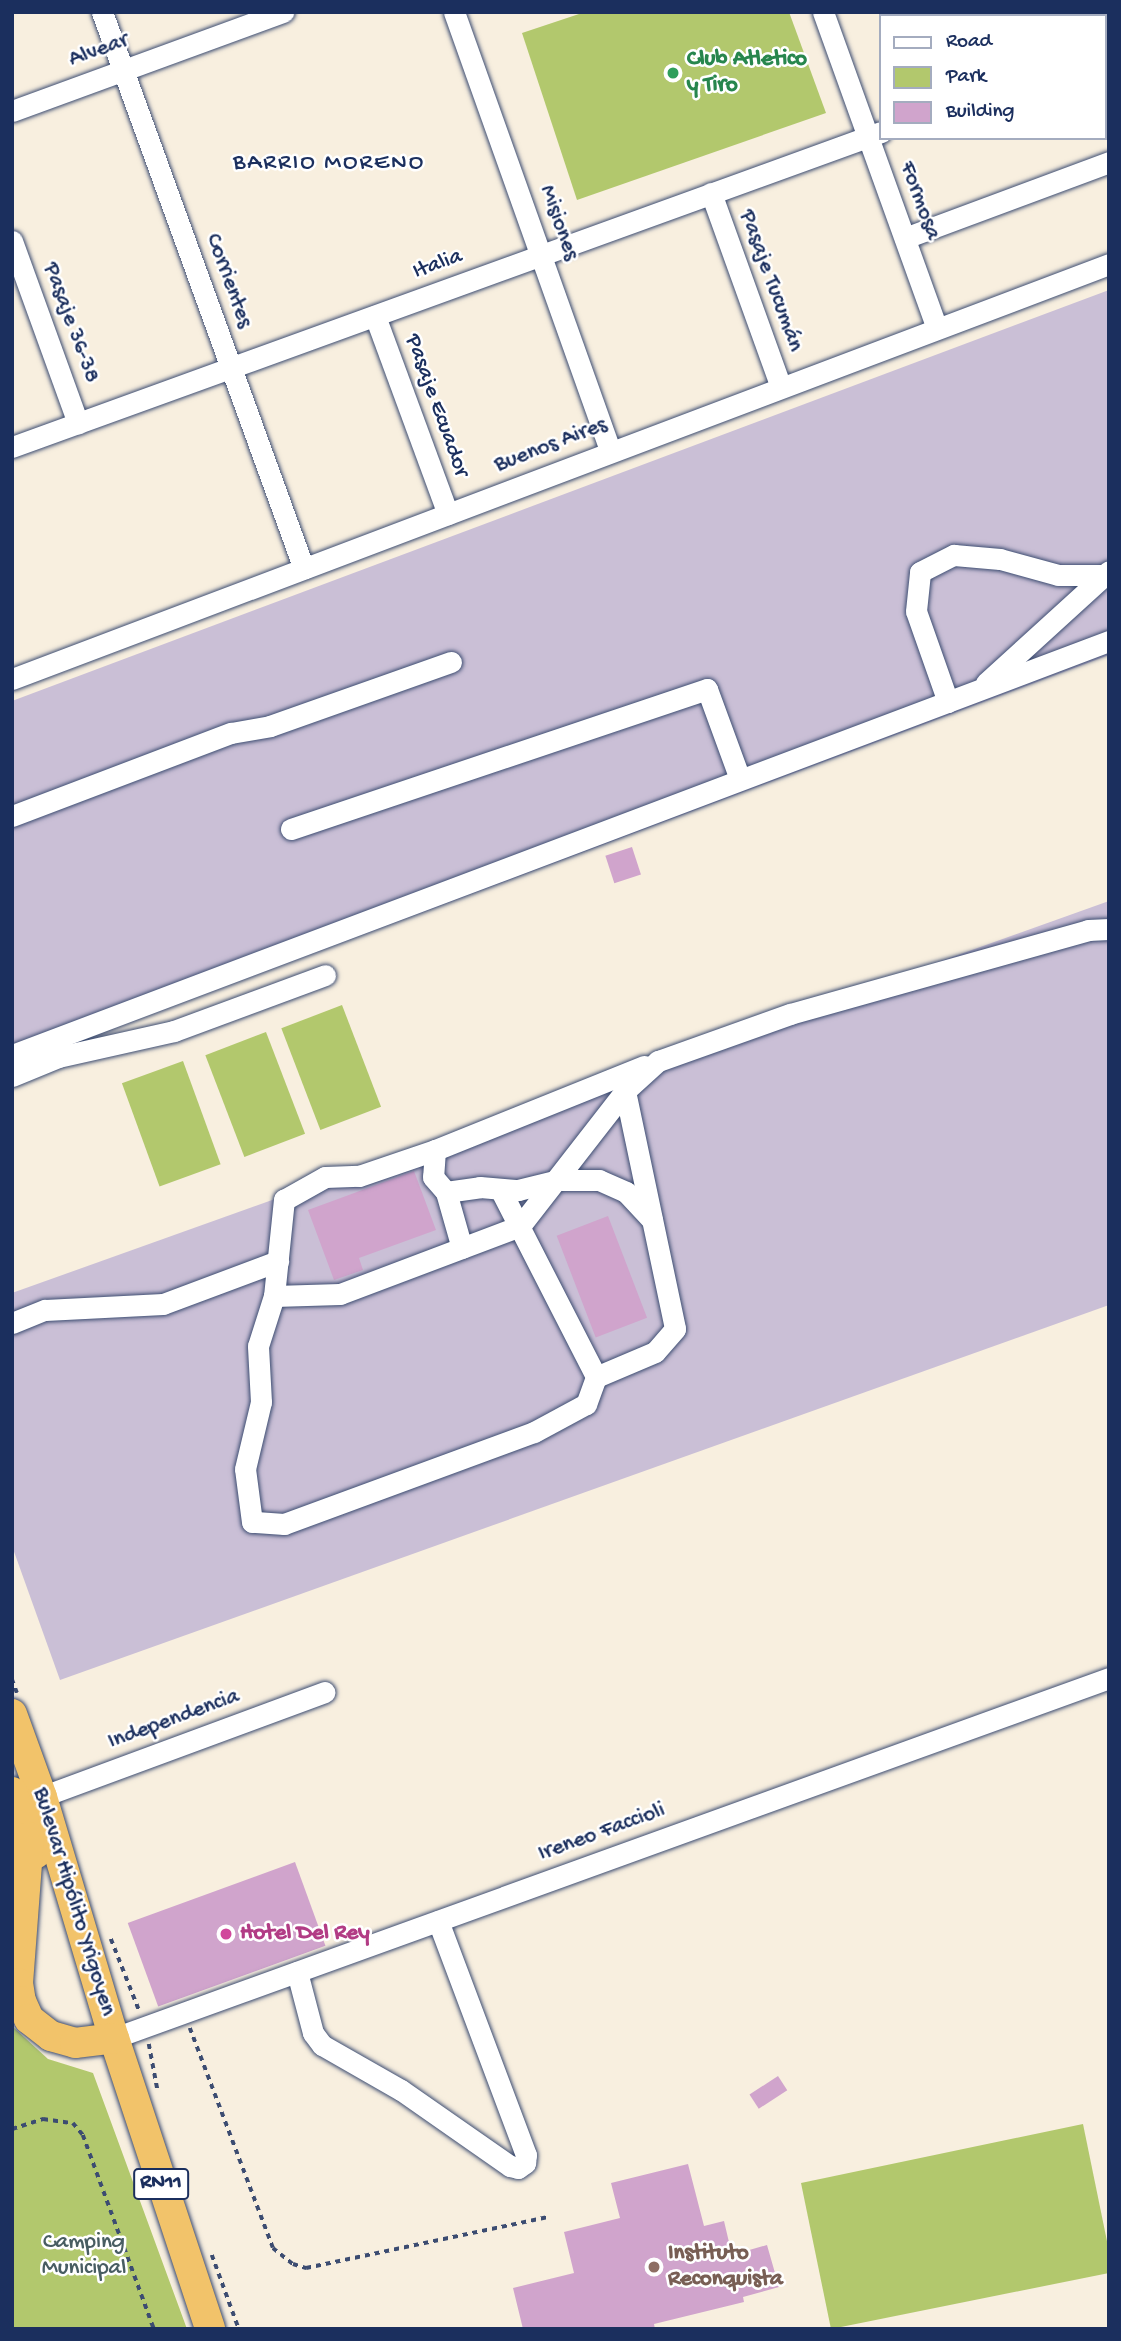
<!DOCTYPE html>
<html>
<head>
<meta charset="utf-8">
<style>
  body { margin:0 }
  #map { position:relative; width:1121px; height:2341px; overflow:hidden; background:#f8efdf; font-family:"Gochi Hand",sans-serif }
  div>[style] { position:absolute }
  .industrial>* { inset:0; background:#cabfd6 }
  .green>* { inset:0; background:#b2c86d; transform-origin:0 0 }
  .building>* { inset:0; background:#d0a4cc; transform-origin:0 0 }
  .path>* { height:3.5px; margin-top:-1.75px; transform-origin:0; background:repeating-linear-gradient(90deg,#3c4c71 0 5px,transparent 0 10px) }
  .roads { filter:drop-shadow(0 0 2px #3c4c71) drop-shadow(0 0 2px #3c4c71) }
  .minor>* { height:21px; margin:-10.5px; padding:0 10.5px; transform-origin:10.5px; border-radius:10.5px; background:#fff }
  .highway>* { height:30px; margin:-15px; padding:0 15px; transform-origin:15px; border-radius:15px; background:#f2c36a }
  .dots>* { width:19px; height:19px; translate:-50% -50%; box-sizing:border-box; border:4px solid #fff; border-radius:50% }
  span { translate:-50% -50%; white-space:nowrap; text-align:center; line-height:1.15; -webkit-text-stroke:5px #fff; paint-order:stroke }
  .shield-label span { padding:2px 5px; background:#fff; border:2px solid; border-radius:5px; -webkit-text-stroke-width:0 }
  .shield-label { font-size:21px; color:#1b2f5e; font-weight:700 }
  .street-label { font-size:23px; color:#1b2f5e }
  .leisure-label { font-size:23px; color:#27864d; font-weight:700 }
  .left { translate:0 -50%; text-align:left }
  .hotel-label { font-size:23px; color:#b23c85; font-weight:700 }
  .park-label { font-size:23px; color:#485d62 }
  .education-label { font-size:23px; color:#785e54; font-weight:700 }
  .neighbourhood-label { font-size:24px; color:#1b2f5e; letter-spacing:2px }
  .frame { position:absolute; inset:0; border:14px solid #1b2f5e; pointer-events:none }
  .legend { position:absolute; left:879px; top:14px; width:228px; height:126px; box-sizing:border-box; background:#fff; border:2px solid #a4acbf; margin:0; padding:9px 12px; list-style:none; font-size:21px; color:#1b2f5e }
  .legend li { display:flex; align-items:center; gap:14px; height:35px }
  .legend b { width:35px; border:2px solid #a4acbf }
</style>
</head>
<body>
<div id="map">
  <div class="industrial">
    <i style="clip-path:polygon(1109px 290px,1109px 655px,12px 1066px,12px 701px)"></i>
    <i style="clip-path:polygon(1109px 901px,1109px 1305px,60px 1680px,12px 1546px,12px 1293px)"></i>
  </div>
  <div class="green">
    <i style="clip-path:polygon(585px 12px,789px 12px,826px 113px,577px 200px,522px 33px)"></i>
    <i style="left:342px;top:1005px;width:109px;height:65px;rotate:69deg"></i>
    <i style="left:266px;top:1032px;width:109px;height:65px;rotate:69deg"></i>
    <i style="left:183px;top:1061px;width:110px;height:65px;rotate:70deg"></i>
    <i style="clip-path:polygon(12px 2026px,48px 2059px,93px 2073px,187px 2329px,12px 2329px)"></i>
    <i style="clip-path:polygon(1083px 2124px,1109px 2251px,1109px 2273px,831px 2329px,801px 2183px)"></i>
  </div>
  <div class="building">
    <i style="left:632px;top:847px;width:29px;height:28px;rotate:72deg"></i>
    <i style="clip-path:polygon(414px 1171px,436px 1230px,359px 1258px,363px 1270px,334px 1280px,308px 1210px)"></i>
    <i style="left:608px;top:1216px;width:109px;height:55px;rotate:69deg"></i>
    <i style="left:295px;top:1862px;width:89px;height:178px;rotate:70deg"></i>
    <i style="left:778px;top:2076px;width:17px;height:34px;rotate:57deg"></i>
    <i style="clip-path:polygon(688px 2164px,704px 2226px,724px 2221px,732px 2255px,767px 2245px,779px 2287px,743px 2297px,744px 2302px,654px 2324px,655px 2329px,523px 2329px,513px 2288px,574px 2273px,564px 2232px,620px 2218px,611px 2183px)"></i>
  </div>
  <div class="path">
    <i style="left:12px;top:1679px;width:15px;rotate:70deg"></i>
    <i style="left:111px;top:1939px;width:76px;rotate:68.5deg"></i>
    <i style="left:190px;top:2028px;width:235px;rotate:69.3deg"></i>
    <i style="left:273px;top:2248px;width:26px;rotate:39deg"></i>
    <i style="left:293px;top:2264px;width:14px;rotate:17deg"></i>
    <i style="left:306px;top:2268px;width:246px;rotate:-11.9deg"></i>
    <i style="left:149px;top:2044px;width:49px;rotate:79.4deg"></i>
    <i style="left:12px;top:2129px;width:33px;rotate:-18deg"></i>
    <i style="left:43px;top:2119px;width:30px;rotate:8deg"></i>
    <i style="left:73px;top:2123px;width:16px;rotate:50deg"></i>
    <i style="left:83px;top:2135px;width:207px;rotate:69.9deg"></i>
    <i style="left:212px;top:2255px;width:79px;rotate:70deg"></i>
  </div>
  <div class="roads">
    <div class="minor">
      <i style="left:102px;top:12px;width:592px;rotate:70.07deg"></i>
      <i style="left:454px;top:12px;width:466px;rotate:70.4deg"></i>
      <i style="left:823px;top:12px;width:336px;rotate:70.2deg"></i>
      <i style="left:994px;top:12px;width:4px;rotate:63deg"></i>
      <i style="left:1105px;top:51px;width:4px;rotate:-27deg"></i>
      <i style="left:12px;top:111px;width:289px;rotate:-20.1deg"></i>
      <i style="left:711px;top:193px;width:206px;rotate:70.2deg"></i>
      <i style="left:905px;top:238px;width:218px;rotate:-20.4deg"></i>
      <i style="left:12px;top:241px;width:194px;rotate:70.1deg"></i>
      <i style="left:375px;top:316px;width:211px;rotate:69.8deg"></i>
      <i style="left:12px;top:447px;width:924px;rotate:-19.92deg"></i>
      <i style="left:12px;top:679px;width:1173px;rotate:-20.72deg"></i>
      <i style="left:986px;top:683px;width:166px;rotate:-42.3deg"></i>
      <i style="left:948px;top:702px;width:96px;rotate:-109.4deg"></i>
      <i style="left:916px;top:611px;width:39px;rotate:-84deg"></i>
      <i style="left:920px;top:572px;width:38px;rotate:-27deg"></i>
      <i style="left:954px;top:555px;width:46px;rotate:5deg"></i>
      <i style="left:1000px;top:559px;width:60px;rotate:15.4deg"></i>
      <i style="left:1058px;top:575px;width:47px"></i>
      <i style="left:12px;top:816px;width:234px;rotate:-20.8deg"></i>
      <i style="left:231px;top:733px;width:40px;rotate:-10deg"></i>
      <i style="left:270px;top:726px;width:192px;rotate:-19.5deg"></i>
      <i style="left:291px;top:829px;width:439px;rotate:-18.6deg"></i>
      <i style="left:707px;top:689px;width:96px;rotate:69.9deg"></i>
      <i style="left:12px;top:1055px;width:1173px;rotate:-20.68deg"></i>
      <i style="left:644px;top:1066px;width:225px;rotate:158.1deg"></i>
      <i style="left:435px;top:1150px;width:27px;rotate:94deg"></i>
      <i style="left:433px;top:1177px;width:20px;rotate:49deg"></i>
      <i style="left:446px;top:1192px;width:34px;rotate:-8deg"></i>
      <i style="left:480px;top:1187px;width:38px;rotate:5deg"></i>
      <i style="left:518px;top:1190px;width:42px;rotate:-13.7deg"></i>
      <i style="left:559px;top:1180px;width:40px"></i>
      <i style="left:599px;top:1180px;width:30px;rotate:24deg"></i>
      <i style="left:626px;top:1192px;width:38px;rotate:47deg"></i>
      <i style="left:12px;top:1076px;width:50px;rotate:-22.4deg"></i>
      <i style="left:58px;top:1057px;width:119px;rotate:-12.6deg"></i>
      <i style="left:174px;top:1031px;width:161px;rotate:-20.3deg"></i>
      <i style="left:625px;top:1091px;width:243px;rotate:78.1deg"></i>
      <i style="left:675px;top:1329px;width:30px;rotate:131deg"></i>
      <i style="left:655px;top:1352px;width:64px;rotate:157deg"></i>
      <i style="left:596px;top:1377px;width:29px;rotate:110deg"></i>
      <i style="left:586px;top:1404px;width:59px;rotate:151.7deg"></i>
      <i style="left:534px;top:1432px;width:266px;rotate:159.8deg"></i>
      <i style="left:284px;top:1524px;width:32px;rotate:-176deg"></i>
      <i style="left:252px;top:1522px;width:53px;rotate:-97.5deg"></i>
      <i style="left:245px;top:1469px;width:69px;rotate:-76.6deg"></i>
      <i style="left:261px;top:1402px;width:56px;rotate:-93.1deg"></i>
      <i style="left:258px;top:1346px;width:52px;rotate:-72.3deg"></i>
      <i style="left:274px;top:1296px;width:66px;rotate:-1.7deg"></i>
      <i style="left:340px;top:1294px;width:192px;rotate:-20.7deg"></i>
      <i style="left:520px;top:1226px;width:171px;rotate:-52.1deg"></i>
      <i style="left:625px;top:1091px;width:45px;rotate:-42.3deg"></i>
      <i style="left:658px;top:1061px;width:140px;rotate:-19.6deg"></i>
      <i style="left:790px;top:1014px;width:310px;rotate:-15.7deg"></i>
      <i style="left:1088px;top:930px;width:21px;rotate:-3deg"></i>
      <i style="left:500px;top:1189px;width:211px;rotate:62.9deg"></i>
      <i style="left:446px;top:1192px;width:58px;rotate:74.1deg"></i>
      <i style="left:274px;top:1296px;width:97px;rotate:-84.1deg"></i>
      <i style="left:284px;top:1200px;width:47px;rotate:-29.3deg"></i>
      <i style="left:325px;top:1177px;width:34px;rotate:-2deg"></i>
      <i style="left:359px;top:1176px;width:80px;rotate:-18.9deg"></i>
      <i style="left:12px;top:1323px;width:35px;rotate:-22deg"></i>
      <i style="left:45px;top:1310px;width:118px;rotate:-2.9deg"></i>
      <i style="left:163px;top:1304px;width:123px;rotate:-20.5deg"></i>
      <i style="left:30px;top:1801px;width:314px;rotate:-20.3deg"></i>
      <i style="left:297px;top:1972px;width:63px;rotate:75.3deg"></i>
      <i style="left:313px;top:2033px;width:15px;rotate:53deg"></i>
      <i style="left:322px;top:2045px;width:91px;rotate:29.7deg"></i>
      <i style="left:401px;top:2090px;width:133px;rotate:34.9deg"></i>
      <i style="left:510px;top:2166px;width:8px;rotate:14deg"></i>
      <i style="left:518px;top:2168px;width:9px;rotate:-36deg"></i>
      <i style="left:525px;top:2163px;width:8px;rotate:-83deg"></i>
      <i style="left:526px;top:2155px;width:250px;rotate:-110.6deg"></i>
      <i style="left:114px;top:2038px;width:1058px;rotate:-19.89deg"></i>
    </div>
    <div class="highway">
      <i style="left:12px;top:1714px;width:88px;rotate:70.1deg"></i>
      <i style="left:42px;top:1797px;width:252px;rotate:73.4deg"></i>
      <i style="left:114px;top:2038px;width:306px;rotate:71.7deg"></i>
      <i style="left:12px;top:1792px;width:66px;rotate:68.8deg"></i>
      <i style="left:29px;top:1837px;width:146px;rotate:94.3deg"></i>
      <i style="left:18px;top:1983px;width:18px;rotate:81deg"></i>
      <i style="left:21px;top:2001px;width:20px;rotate:66deg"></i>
      <i style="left:29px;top:2019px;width:28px;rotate:38deg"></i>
      <i style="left:51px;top:2036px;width:25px;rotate:16deg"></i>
      <i style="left:75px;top:2043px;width:39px;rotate:-7deg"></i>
    </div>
  </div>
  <div class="dots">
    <i style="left:673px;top:73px;background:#2e9e5b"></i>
    <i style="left:226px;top:1934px;background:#d1479c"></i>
    <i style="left:654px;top:2267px;background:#8d6e63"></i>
  </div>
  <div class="shield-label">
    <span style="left:161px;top:2184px">RN11</span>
  </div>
  <div class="street-label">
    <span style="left:99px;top:51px;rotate:-20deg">Alvear</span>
    <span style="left:919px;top:201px;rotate:70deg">Formosa</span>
    <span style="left:558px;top:223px;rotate:70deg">Misiones</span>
    <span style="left:438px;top:265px;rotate:-20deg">Italia</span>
    <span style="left:228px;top:281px;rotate:70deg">Corrientes</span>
    <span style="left:770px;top:281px;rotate:70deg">Pasaje Tucumán</span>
    <span style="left:70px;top:323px;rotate:70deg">Pasaje 36-38</span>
    <span style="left:436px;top:406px;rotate:70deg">Pasaje Ecuador</span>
    <span style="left:551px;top:446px;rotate:-21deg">Buenos Aires</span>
    <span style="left:174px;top:1720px;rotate:-20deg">Independencia</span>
    <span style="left:602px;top:1833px;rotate:-20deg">Ireneo Faccioli</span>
    <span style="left:73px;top:1902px;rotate:73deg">Bulevar Hipólito Yrigoyen</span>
  </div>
  <div class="leisure-label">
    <span class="left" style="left:687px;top:73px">Club Atletico<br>y Tiro</span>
  </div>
  <div class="hotel-label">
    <span class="left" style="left:240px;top:1934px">Hotel Del Rey</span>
  </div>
  <div class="park-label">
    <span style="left:84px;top:2256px">Camping<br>Municipal</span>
  </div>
  <div class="education-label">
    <span class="left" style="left:668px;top:2267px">Instituto<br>Reconquista</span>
  </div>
  <div class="neighbourhood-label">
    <span style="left:329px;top:164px">BARRIO MORENO</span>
  </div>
  <div class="frame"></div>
  <ul class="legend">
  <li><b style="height:9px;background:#fff"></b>Road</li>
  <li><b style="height:19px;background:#b2c86d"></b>Park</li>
  <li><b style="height:19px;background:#d0a4cc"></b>Building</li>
  </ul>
</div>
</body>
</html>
